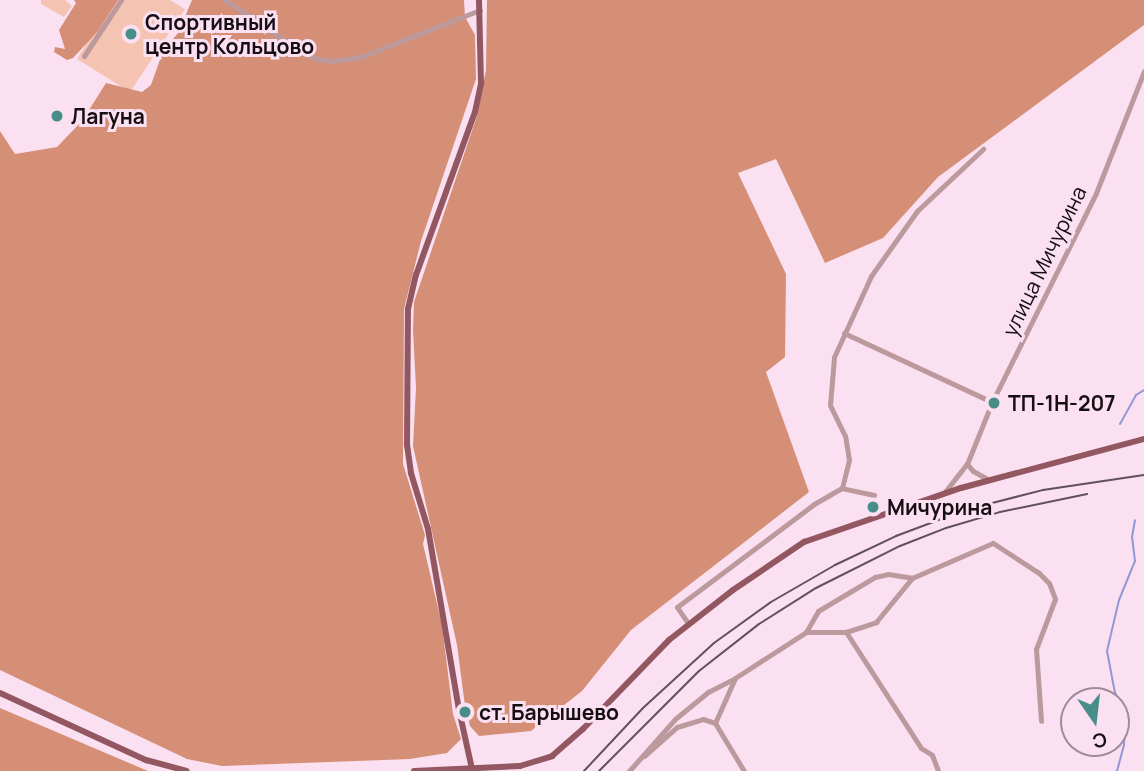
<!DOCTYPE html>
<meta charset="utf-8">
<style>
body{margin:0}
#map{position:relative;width:1144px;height:771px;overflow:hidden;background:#fae0f0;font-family:Manrope,sans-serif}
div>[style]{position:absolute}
.green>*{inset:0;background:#f5c3b1}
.forest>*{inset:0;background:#d58f76}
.stream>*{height:2px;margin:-1px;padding:0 1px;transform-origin:1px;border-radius:1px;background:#9197d6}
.minor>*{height:5px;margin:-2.5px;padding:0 2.5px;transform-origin:2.5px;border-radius:2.5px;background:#bc999d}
.major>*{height:6px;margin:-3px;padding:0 3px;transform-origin:3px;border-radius:3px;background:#925760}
.rail>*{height:2px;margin:-1px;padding:0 1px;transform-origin:1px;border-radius:1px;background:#60515b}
.dots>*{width:19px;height:19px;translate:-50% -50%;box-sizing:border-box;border:4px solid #fae0f0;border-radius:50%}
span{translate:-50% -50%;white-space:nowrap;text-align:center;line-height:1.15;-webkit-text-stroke:6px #fae0f0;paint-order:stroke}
.poi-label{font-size:21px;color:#170e14;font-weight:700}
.left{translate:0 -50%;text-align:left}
.street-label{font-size:21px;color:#170e14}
.north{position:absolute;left:1060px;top:687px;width:70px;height:70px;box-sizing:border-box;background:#fae0f0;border:2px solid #9f8c98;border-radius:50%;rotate:166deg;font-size:19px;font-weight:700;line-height:28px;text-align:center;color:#170e14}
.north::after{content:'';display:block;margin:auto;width:24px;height:32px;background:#478e88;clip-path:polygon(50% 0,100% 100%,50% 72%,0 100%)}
</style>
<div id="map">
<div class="green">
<i style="clip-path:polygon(41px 0,65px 0,72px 6px,64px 17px,41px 4px)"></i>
<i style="clip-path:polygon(114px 0,170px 0,185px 9px,130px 92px,77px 59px)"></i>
</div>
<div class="forest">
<i style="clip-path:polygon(74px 0,118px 0,98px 31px,73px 58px,67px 60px,54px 52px,55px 47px,65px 49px,59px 30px,76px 3px)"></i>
<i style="clip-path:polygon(192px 0,464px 0,465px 17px,475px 35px,476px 79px,421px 241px,404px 309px,403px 464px,425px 535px,423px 544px,442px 625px,453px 714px,461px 739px,447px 753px,410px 759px,222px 766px,187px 759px,0 670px,0 131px,15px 154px,57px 147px,82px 121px,106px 83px,142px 92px,151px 85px,163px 51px,178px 33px)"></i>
<i style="clip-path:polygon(487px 0,1144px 0,1144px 25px,938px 177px,883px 238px,825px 263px,776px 159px,738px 173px,786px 274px,785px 357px,766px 372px,809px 492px,631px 630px,582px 691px,531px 731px,479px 736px,470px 726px,465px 706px,457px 645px,413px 446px,416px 388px,413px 330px,414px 302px,477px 116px,486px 70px)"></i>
<i style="clip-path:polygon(0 708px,115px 757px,148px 771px,0 771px)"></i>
</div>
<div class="stream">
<i style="left:1120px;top:424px;width:33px;rotate:-61deg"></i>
<i style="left:1136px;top:395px;width:9px;rotate:-32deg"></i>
<i style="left:1117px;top:771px;width:27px;rotate:-75deg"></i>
<i style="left:1124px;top:745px;width:31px;rotate:-88deg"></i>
<i style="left:1125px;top:714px;width:23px;rotate:-115deg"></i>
<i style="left:1115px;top:693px;width:43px;rotate:-100.8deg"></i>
<i style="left:1107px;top:651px;width:52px;rotate:-76.8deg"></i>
<i style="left:1119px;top:600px;width:42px;rotate:-67.7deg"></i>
<i style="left:1135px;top:561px;width:24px;rotate:-97deg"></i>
<i style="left:1132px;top:537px;width:17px;rotate:-80deg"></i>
</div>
<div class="minor">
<i style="left:225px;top:0;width:92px;rotate:33.9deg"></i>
<i style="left:301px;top:51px;width:18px;rotate:27deg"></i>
<i style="left:317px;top:59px;width:15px;rotate:8deg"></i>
<i style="left:332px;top:61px;width:26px;rotate:-7deg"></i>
<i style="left:358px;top:58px;width:131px;rotate:-21.5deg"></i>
<i style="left:84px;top:56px;width:67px;rotate:-56.5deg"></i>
<i style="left:844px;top:333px;width:163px;rotate:25deg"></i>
<i style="left:967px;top:464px;width:9px;rotate:49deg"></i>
<i style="left:973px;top:471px;width:18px;rotate:29deg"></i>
<i style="left:944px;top:493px;width:37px;rotate:-52deg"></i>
<i style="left:967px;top:464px;width:67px;rotate:-68deg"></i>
<i style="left:992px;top:402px;width:233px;rotate:-63.5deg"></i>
<i style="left:1096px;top:193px;width:131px;rotate:-68.5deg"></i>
<i style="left:874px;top:495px;width:33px;rotate:-168deg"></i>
<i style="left:842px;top:488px;width:29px;rotate:-76deg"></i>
<i style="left:849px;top:460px;width:24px;rotate:-99deg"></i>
<i style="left:845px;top:436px;width:34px;rotate:-116deg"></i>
<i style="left:830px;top:405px;width:48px;rotate:-85.2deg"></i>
<i style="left:834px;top:357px;width:89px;rotate:-65.4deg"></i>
<i style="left:871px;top:276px;width:80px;rotate:-54.7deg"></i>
<i style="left:917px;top:211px;width:91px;rotate:-43.2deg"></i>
<i style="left:688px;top:623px;width:19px;rotate:-125deg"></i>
<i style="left:677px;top:607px;width:171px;rotate:-36.9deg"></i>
<i style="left:814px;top:504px;width:32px;rotate:-30deg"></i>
<i style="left:806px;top:632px;width:24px;rotate:-60deg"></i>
<i style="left:818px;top:611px;width:66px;rotate:-30.8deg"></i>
<i style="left:875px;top:577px;width:13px;rotate:-13deg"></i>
<i style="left:888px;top:574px;width:24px;rotate:9deg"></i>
<i style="left:846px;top:632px;width:138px;rotate:57.1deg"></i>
<i style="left:921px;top:748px;width:13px;rotate:32deg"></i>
<i style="left:932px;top:755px;width:17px;rotate:69deg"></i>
<i style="left:715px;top:723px;width:56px;rotate:58.9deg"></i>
<i style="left:715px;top:723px;width:49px;rotate:-66deg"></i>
<i style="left:644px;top:756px;width:44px;rotate:-41.3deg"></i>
<i style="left:677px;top:727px;width:27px;rotate:-17deg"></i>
<i style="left:703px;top:719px;width:13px;rotate:18deg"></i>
<i style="left:629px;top:771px;width:69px;rotate:-48.5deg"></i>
<i style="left:675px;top:719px;width:43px;rotate:-39.3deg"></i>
<i style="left:708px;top:692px;width:30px;rotate:-27deg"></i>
<i style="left:735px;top:678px;width:85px;rotate:-32.9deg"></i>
<i style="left:806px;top:632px;width:40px"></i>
<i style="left:846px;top:632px;width:32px;rotate:-18deg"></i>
<i style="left:876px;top:622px;width:57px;rotate:-50.7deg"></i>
<i style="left:912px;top:578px;width:88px;rotate:-23.4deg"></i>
<i style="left:993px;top:543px;width:55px;rotate:33.1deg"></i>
<i style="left:1039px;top:573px;width:14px;rotate:45deg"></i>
<i style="left:1049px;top:583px;width:17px;rotate:69deg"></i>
<i style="left:1055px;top:599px;width:53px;rotate:110.8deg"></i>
<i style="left:1036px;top:649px;width:72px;rotate:86deg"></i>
</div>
<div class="major">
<i style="left:0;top:693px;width:161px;rotate:24.7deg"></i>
<i style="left:146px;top:760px;width:42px;rotate:15deg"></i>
<i style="left:472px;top:769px;width:60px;rotate:-102.4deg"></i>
<i style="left:459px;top:710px;width:184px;rotate:-99.7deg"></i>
<i style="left:428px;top:529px;width:59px;rotate:-106.9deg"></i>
<i style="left:411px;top:473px;width:28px;rotate:-98deg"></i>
<i style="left:407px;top:445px;width:136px;rotate:-89.6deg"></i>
<i style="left:408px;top:309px;width:35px;rotate:-77deg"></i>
<i style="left:416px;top:275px;width:173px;rotate:-70.1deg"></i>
<i style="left:475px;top:112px;width:30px;rotate:-78deg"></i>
<i style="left:481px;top:83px;width:83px;rotate:-91.4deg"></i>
<i style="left:414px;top:771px;width:106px;rotate:-2.7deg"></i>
<i style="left:520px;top:766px;width:34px;rotate:-17deg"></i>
<i style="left:552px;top:756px;width:41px;rotate:-41.1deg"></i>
<i style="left:583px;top:729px;width:124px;rotate:-46deg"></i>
<i style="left:669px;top:640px;width:81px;rotate:-38deg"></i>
<i style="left:733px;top:590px;width:86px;rotate:-34.1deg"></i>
<i style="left:804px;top:542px;width:166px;rotate:-19deg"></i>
<i style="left:961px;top:488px;width:189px;rotate:-15deg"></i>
</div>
<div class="rail">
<i style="left:584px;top:771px;width:86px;rotate:-46.9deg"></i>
<i style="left:643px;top:708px;width:96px;rotate:-42.5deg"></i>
<i style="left:714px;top:643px;width:70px;rotate:-35.7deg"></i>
<i style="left:771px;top:602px;width:74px;rotate:-30deg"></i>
<i style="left:835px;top:565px;width:68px;rotate:-25.4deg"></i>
<i style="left:896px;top:536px;width:74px;rotate:-20.6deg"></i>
<i style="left:965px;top:510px;width:81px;rotate:-14.4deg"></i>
<i style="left:1043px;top:490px;width:102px;rotate:-8.4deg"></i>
<i style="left:599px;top:771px;width:141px;rotate:-45deg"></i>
<i style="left:699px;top:671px;width:76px;rotate:-38.1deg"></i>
<i style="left:759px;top:624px;width:67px;rotate:-32.3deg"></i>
<i style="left:816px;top:588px;width:94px;rotate:-26.6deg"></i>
<i style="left:900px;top:546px;width:49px;rotate:-21.4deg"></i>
<i style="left:946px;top:528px;width:56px;rotate:-16.5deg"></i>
<i style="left:1000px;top:512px;width:89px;rotate:-11.7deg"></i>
</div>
<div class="dots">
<i style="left:131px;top:34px;background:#478e88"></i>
<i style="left:57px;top:116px;background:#478e88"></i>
<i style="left:994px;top:403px;background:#478e88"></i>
<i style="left:873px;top:507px;background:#478e88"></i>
<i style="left:465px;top:712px;background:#478e88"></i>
</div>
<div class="poi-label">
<span class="left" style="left:145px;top:34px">Спортивный<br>центр Кольцово</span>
<span class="left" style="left:71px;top:116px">Лагуна</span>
<span class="left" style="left:1008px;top:403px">ТП-1Н-207</span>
<span class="left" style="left:887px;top:507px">Мичурина</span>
<span class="left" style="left:479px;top:712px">ст. Барышево</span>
</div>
<div class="street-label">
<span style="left:1044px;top:261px;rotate:-64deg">улица Мичурина</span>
</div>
<div class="north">С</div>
</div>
